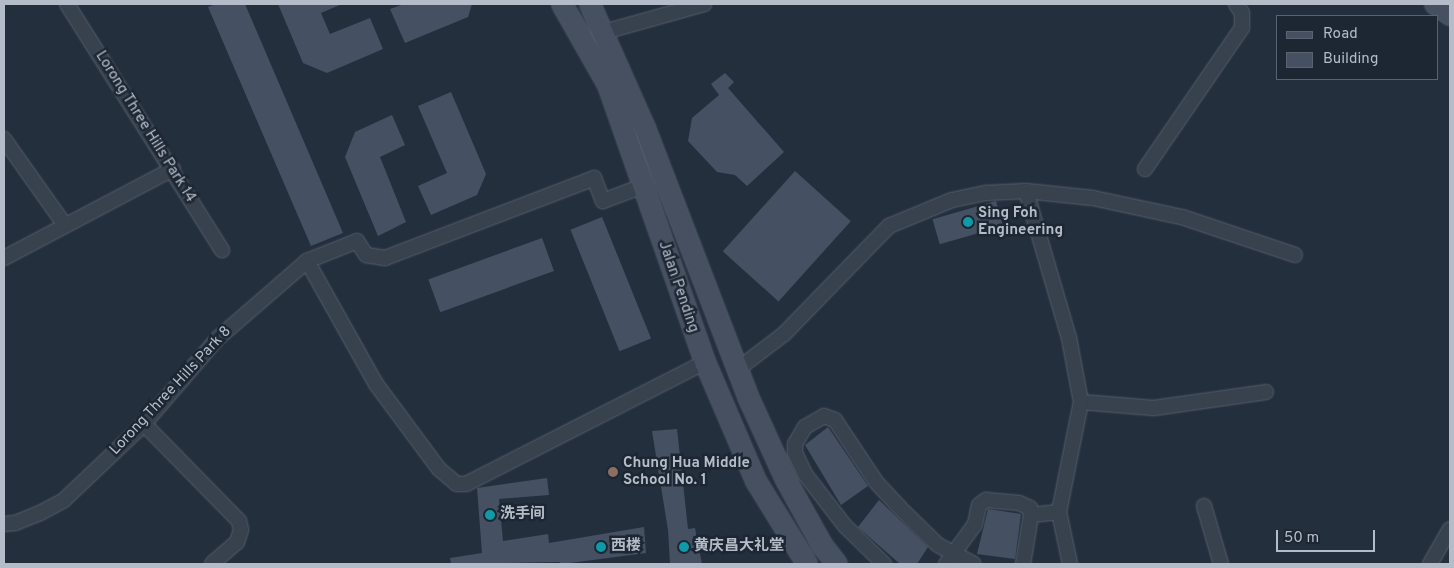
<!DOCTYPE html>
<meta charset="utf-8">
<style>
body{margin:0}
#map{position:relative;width:1454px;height:568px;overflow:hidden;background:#242f3e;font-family:Overpass,"Noto Sans SC",sans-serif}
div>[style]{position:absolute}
.building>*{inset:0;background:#455162;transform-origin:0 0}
.roads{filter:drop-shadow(0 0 1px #565f6c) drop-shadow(0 0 1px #565f6c)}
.street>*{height:14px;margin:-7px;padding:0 7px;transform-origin:7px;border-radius:7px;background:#38414e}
.secondary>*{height:20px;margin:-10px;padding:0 10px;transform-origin:10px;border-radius:10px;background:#465061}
.dots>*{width:14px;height:14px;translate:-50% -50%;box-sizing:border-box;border:2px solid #1d2633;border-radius:50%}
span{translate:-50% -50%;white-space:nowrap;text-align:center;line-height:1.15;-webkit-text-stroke:5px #1d2633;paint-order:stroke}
.street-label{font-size:15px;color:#b4bcc9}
.poi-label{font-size:15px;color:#b4bcc9;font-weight:700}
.left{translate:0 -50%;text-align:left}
.frame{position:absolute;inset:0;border:5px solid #b4bcc9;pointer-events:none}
.legend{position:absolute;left:1276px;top:15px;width:162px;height:65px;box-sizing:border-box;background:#1d2633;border:1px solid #59626f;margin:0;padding:6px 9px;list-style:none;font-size:15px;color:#b4bcc9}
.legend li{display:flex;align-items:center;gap:10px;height:25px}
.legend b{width:25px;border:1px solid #59626f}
.scale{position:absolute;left:1276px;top:530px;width:99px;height:22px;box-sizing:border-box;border:2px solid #b4bcc9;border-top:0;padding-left:6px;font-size:15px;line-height:18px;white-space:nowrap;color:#b4bcc9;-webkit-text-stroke:4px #1d2633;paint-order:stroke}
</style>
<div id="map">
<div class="building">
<i style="clip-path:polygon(216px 4px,245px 4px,343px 233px,311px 246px,208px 7px)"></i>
<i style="clip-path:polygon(278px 4px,342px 4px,321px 13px,330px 34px,370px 18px,383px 49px,327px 73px,303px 63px)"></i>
<i style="clip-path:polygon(404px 4px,472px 4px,468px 17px,405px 43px,390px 9px)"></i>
<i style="clip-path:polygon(725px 73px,734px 82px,728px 88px,784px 152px,747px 186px,735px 175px,717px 172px,688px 141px,692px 118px,719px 95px,711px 84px)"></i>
<i style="clip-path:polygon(451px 92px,486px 174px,477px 195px,431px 215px,418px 186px,447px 173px,418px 106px)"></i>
<i style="clip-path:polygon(392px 115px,405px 145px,380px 157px,406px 222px,378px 236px,345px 157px,355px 132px)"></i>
<i style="left:795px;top:171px;width:75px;height:108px;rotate:42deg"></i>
<i style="left:996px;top:201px;width:26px;height:66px;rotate:74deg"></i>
<i style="left:602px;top:217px;width:131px;height:34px;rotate:68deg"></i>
<i style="left:542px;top:238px;width:35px;height:121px;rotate:70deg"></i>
<i style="clip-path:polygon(828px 427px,868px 486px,841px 505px,805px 445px)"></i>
<i style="clip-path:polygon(677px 429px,688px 529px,695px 528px,702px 564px,670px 564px,668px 530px,652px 431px)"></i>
<i style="clip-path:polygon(547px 478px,549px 495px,499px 499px,503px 541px,548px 534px,549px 543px,644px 527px,646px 553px,562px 564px,559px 562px,451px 564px,450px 558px,482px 553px,477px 488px)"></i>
<i style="clip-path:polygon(879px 500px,928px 547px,917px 564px,900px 564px,858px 527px)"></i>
<i style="clip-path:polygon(988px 509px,1021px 514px,1015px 559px,977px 554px)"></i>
</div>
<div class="roads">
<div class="street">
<i style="left:67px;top:4px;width:291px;rotate:57.8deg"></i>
<i style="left:604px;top:32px;width:104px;rotate:-15.6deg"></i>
<i style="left:4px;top:139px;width:105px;rotate:54.7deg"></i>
<i style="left:1145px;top:169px;width:171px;rotate:-55.5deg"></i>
<i style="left:1242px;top:28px;width:15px;rotate:-90deg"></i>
<i style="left:1242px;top:13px;width:11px;rotate:-124deg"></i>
<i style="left:4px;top:258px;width:191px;rotate:-27.8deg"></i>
<i style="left:307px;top:261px;width:141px;rotate:60.7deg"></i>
<i style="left:376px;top:384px;width:106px;rotate:53.5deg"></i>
<i style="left:439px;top:469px;width:23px;rotate:40deg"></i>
<i style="left:457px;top:484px;width:9px"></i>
<i style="left:466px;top:484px;width:268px;rotate:-27deg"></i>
<i style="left:738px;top:369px;width:58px;rotate:-37.3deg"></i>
<i style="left:784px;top:334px;width:151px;rotate:-45.8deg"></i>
<i style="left:889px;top:226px;width:68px;rotate:-22.4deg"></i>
<i style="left:952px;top:200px;width:35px;rotate:-12deg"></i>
<i style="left:986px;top:193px;width:40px;rotate:-2.9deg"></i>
<i style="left:1081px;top:402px;width:73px;rotate:4.7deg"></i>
<i style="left:1154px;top:408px;width:113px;rotate:-8.1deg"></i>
<i style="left:144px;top:424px;width:136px;rotate:45.6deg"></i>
<i style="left:239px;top:521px;width:9px;rotate:77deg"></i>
<i style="left:241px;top:530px;width:13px;rotate:108deg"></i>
<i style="left:237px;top:542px;width:33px;rotate:139deg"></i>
<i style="left:1204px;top:506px;width:60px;rotate:73.7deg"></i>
<i style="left:4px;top:524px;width:11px;rotate:-5deg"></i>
<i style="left:15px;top:523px;width:27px;rotate:-22deg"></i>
<i style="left:40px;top:513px;width:27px;rotate:-28deg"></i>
<i style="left:64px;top:500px;width:110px;rotate:-43.5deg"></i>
<i style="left:144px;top:424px;width:112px;rotate:-49.3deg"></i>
<i style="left:217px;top:339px;width:119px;rotate:-40.9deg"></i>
<i style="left:307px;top:261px;width:54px;rotate:-21.8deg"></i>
<i style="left:357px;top:241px;width:17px;rotate:57deg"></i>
<i style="left:366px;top:255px;width:19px;rotate:9deg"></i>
<i style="left:385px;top:258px;width:224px;rotate:-20.9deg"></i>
<i style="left:594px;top:178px;width:25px;rotate:69deg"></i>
<i style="left:603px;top:201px;width:43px;rotate:-20.6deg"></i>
<i style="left:884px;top:564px;width:54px;rotate:-135.7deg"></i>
<i style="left:845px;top:526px;width:66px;rotate:-127.6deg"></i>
<i style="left:805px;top:474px;width:23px;rotate:-115deg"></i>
<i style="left:795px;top:453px;width:9px;rotate:-90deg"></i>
<i style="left:795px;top:444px;width:20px;rotate:-60deg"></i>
<i style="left:805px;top:427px;width:22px;rotate:-30deg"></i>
<i style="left:824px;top:416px;width:12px;rotate:20deg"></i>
<i style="left:835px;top:420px;width:74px;rotate:56.5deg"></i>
<i style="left:876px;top:482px;width:34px;rotate:47deg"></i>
<i style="left:899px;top:507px;width:54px;rotate:44.3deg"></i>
<i style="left:938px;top:545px;width:40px;rotate:28deg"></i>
<i style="left:946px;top:564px;width:49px;rotate:-54.1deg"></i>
<i style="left:975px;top:524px;width:19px;rotate:-78deg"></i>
<i style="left:979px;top:505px;width:9px;rotate:-36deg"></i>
<i style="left:986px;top:500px;width:33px;rotate:5deg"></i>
<i style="left:1019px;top:503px;width:12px;rotate:24deg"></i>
<i style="left:1030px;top:508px;width:7px;rotate:82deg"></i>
<i style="left:1023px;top:564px;width:50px;rotate:-80.7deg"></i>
<i style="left:1031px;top:515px;width:28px;rotate:-6deg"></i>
<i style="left:1070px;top:564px;width:53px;rotate:-101.9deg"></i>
<i style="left:1059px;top:512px;width:112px;rotate:-78.7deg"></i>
<i style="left:1081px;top:402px;width:65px;rotate:-100.6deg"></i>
<i style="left:1069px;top:338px;width:153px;rotate:-106.3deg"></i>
<i style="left:1026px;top:191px;width:67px;rotate:6deg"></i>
<i style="left:1093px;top:198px;width:91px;rotate:12.1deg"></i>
<i style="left:1182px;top:217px;width:119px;rotate:18.6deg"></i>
<i style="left:1430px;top:564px;width:40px;rotate:-60.3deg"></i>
</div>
<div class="secondary">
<i style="left:562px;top:4px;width:93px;rotate:60.4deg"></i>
<i style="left:608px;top:85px;width:293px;rotate:70.7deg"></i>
<i style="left:705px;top:362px;width:129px;rotate:66.8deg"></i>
<i style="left:756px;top:481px;width:97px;rotate:58.4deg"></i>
<i style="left:590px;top:4px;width:136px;rotate:66.1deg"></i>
<i style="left:645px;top:128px;width:292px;rotate:69deg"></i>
<i style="left:750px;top:401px;width:87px;rotate:65.5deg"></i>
<i style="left:786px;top:480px;width:74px;rotate:61deg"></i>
<i style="left:822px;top:545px;width:24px;rotate:52deg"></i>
<i style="left:1435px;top:4px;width:19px;rotate:36deg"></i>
</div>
</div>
<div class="dots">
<i style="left:968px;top:222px;background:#0f9aa8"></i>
<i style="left:613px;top:472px;background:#8d6e63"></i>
<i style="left:490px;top:515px;background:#0f9aa8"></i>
<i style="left:601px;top:547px;background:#0f9aa8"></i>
<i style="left:684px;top:547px;background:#0f9aa8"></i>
</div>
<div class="street-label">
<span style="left:145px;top:127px;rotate:58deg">Lorong Three Hills Park 14</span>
<span style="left:678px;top:287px;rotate:71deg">Jalan Pending</span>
<span style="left:171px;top:391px;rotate:-47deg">Lorong Three Hills Park 8</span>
</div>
<div class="poi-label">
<span class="left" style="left:978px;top:222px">Sing Foh<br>Engineering</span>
<span class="left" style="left:623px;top:472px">Chung Hua Middle<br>School No. 1</span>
<span class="left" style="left:500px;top:515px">洗手间</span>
<span class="left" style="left:611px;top:547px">西楼</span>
<span class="left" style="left:694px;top:547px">黄庆昌大礼堂</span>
</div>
<div class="frame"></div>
<ul class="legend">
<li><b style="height:6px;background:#465061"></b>Road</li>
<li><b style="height:14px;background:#455162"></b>Building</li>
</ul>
<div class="scale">50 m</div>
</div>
